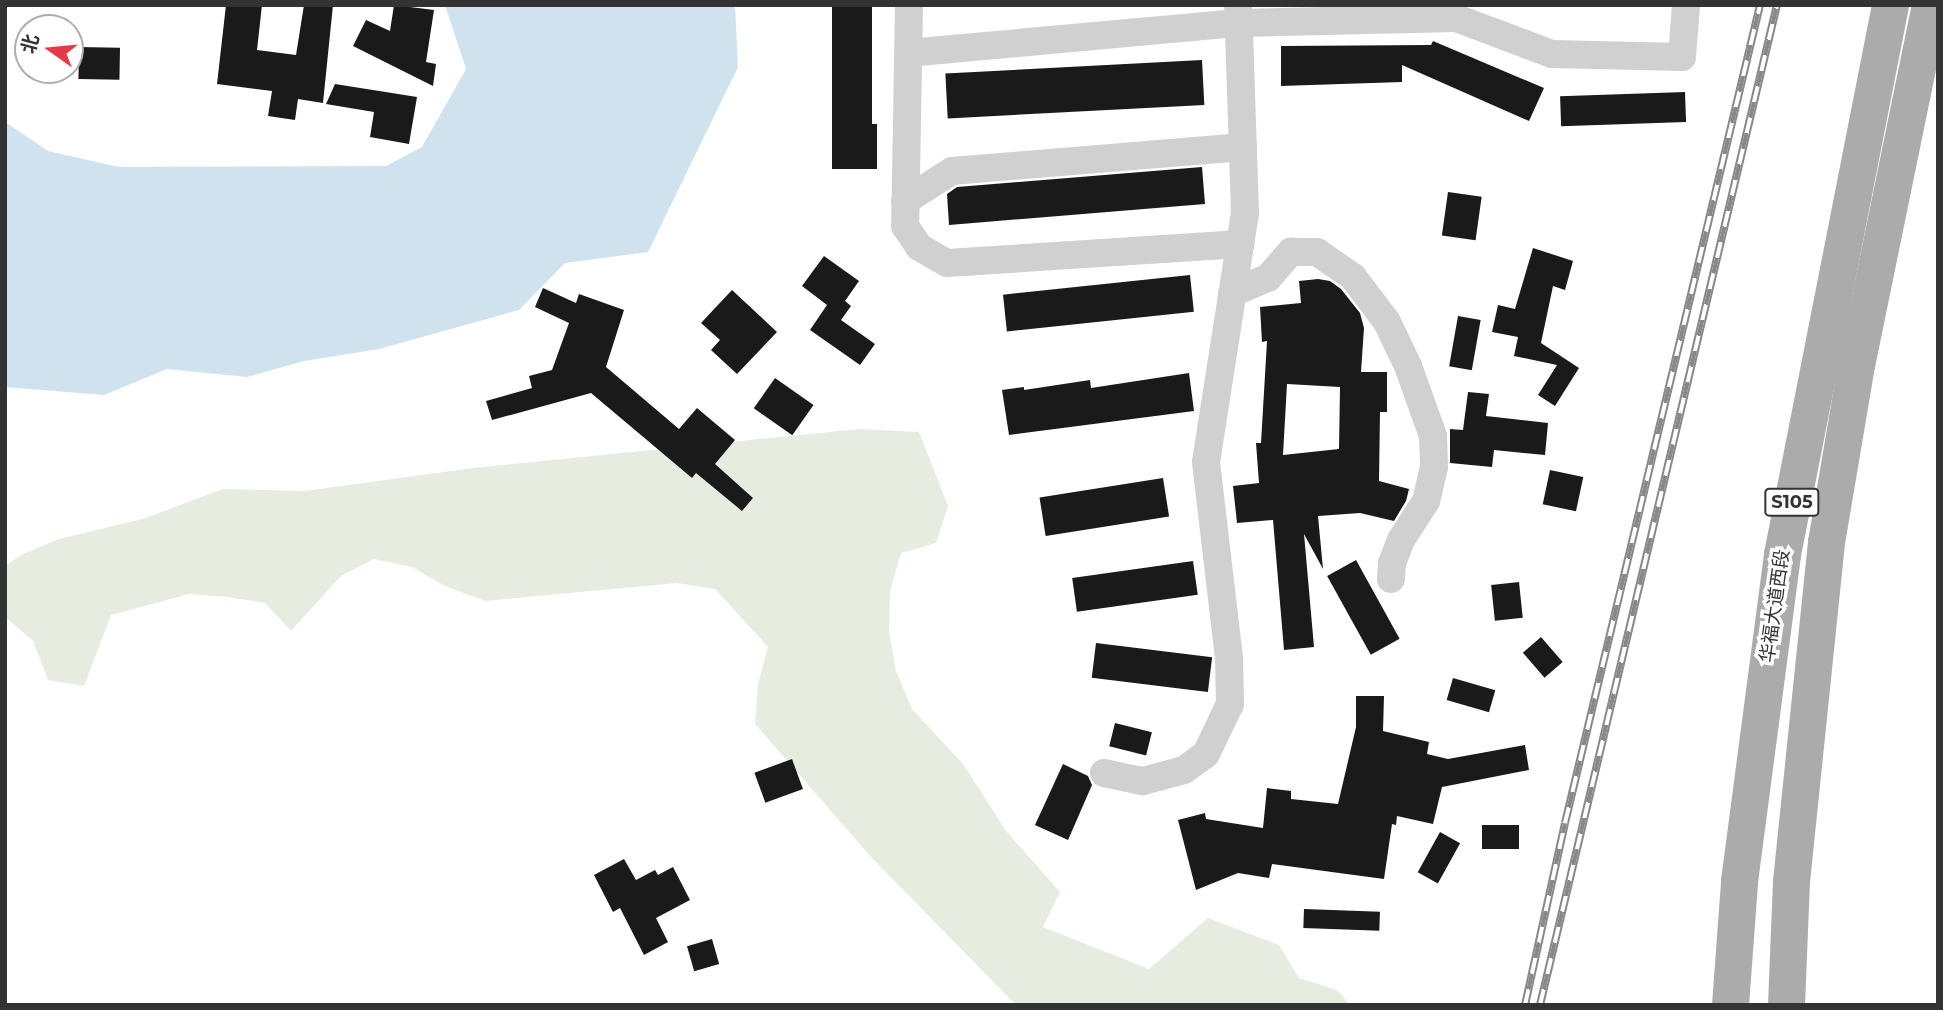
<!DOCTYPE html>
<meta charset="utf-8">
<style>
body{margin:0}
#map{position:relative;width:1943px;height:1010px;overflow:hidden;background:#fff;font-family:Montserrat,"Noto Sans SC",sans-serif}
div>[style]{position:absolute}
.green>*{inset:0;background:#e6ecdf}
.water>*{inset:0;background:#cfe2ee}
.building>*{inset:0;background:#1a1a1a;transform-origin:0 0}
.minor>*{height:28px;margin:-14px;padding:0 14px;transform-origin:14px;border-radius:14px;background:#d0d0d0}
.major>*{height:37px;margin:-18.5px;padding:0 18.5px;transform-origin:18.5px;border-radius:18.5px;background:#ababab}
.rail>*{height:8px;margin-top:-4px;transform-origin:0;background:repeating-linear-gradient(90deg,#fff 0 16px,#888 0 32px);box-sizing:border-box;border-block:2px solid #888}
span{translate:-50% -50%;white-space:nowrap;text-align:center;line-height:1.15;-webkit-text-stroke:7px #fff;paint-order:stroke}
.shield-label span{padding:2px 5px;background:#fff;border:2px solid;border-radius:5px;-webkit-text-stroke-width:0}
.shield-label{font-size:18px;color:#333;font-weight:700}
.street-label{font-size:19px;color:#333}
.frame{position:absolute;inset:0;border:7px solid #333;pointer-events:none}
.north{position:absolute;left:14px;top:14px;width:70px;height:70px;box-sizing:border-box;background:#fff;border:2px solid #adadad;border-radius:50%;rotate:285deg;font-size:19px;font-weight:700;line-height:28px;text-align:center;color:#333}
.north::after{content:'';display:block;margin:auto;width:24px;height:32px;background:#e63946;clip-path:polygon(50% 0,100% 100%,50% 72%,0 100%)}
</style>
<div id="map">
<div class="green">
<i style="clip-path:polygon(859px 429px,919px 432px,948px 506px,936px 543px,901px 553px,890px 591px,889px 632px,896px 671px,912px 709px,963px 764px,1006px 831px,1060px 892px,1043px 927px,1149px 969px,1208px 918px,1279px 945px,1299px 978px,1337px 990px,1350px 1005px,1016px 1005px,872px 858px,755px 724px,758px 684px,768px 647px,715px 589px,677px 583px,485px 601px,445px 586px,412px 567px,374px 559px,341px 576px,291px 631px,265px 603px,227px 597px,189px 594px,111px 615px,84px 686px,48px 680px,33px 641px,5px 617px,5px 566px,21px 555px,59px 539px,143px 519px,223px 489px,305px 491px,473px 468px)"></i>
</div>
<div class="water">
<i style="clip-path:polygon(445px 5px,735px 5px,738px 67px,648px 252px,565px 263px,519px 310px,379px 349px,304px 361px,247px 377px,167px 369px,104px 395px,5px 387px,5px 122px,48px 151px,119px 167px,386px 166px,422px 147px,466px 69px)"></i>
</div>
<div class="building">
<i style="clip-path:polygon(226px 5px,262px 5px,257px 50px,296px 55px,304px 5px,333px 5px,323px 103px,298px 99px,295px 120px,268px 116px,272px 91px,217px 84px)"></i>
<i style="clip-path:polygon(394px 5px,434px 10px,426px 62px,436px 64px,433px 86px,353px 46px,366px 20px,390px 31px)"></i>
<i style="clip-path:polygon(832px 5px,872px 5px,872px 124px,877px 124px,877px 169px,832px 169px)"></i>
<i style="clip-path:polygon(1433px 41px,1544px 88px,1529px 121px,1402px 65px,1402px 82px,1281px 86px,1281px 46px,1431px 45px)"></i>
<i style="left:79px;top:47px;width:41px;height:32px;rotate:1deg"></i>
<i style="left:1202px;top:60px;width:45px;height:257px;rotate:87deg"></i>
<i style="clip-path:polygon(335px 84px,417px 97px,409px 144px,370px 137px,374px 112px,326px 104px)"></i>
<i style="left:1685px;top:92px;width:30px;height:125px;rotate:88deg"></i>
<i style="clip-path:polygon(1202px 167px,1205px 204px,949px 225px,947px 194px,957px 187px)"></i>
<i style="left:1448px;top:192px;width:34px;height:44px;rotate:8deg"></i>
<i style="clip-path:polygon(1533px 248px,1573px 261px,1565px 290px,1553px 286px,1541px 343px,1579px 368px,1555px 406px,1538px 395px,1557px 365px,1514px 356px,1518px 337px,1492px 332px,1498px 305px,1515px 309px)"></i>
<i style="clip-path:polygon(824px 256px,859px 281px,845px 301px,851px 306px,841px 320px,875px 344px,860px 365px,810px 330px,827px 305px,802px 286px)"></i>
<i style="left:1190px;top:275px;width:37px;height:188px;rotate:84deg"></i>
<i style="clip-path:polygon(evenodd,1318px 279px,1330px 281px,1341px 289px,1360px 313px,1364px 328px,1361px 372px,1387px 372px,1387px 412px,1380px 412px,1379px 481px,1409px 489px,1406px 501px,1394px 521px,1360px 513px,1318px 516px,1323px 569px,1304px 534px,1314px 647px,1284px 650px,1273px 520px,1237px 523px,1233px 486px,1259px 483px,1256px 443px,1261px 443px,1267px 341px,1262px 342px,1260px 307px,1301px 303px,1299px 281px,1318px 279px,1287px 384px,1340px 387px,1339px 449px,1283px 455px,1287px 384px)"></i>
<i style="clip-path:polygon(543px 288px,576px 303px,579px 294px,624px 310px,606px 367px,679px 429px,697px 408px,735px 440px,715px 464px,753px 498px,742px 511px,696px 473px,692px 478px,591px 393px,492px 420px,486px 401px,532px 388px,529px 376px,552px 370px,569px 323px,535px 307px)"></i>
<i style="clip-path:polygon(732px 290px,777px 332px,737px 374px,711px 350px,720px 340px,701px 323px)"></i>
<i style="left:1458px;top:316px;width:23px;height:51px;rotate:10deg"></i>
<i style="clip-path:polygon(1189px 373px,1194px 411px,1009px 435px,1002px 390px,1024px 387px,1024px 390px,1090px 380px,1091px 388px)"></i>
<i style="left:775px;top:378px;width:47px;height:37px;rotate:35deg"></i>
<i style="clip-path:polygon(1468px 392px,1489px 394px,1486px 416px,1548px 423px,1545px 455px,1494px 450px,1492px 467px,1450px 463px,1450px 429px,1463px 430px)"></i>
<i style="left:1550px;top:470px;width:34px;height:35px;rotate:12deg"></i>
<i style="left:1163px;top:478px;width:39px;height:125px;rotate:81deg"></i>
<i style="left:1356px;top:560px;width:90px;height:33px;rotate:61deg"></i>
<i style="left:1193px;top:561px;width:34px;height:122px;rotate:82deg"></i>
<i style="left:1519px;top:582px;width:36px;height:28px;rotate:84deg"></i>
<i style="left:1541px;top:637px;width:33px;height:24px;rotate:49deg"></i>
<i style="left:1096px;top:643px;width:117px;height:35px;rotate:7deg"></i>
<i style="left:1453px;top:678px;width:44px;height:23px;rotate:16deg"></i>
<i style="clip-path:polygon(1356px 696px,1384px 696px,1383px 731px,1429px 742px,1427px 754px,1448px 759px,1525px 745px,1529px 770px,1442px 787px,1433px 824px,1397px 816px,1396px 825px,1392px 824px,1384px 879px,1272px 864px,1269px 878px,1238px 873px,1196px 890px,1178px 820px,1205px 813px,1206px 819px,1263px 828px,1267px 788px,1291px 791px,1291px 799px,1338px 804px,1356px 727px)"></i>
<i style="left:1115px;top:723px;width:38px;height:24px;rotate:14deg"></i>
<i style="left:792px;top:759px;width:32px;height:40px;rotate:70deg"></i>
<i style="clip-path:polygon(1063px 764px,1088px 776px,1092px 785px,1068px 840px,1035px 825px)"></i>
<i style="left:1482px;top:825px;width:37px;height:24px"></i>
<i style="left:1440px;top:832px;width:23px;height:46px;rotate:29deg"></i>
<i style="clip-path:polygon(624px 859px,636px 880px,655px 870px,658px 875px,673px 867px,690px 900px,656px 918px,668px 942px,644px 955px,620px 908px,613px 912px,594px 875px)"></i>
<i style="left:1304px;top:909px;width:76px;height:19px;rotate:2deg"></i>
<i style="left:712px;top:939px;width:26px;height:26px;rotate:74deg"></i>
</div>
<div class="minor">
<i style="left:909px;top:5px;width:221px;rotate:91deg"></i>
<i style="left:905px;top:226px;width:25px;rotate:56deg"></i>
<i style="left:919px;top:247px;width:32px;rotate:30deg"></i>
<i style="left:947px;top:263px;width:294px;rotate:-3.7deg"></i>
<i style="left:908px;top:53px;width:332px;rotate:-5.2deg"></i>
<i style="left:1239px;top:23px;width:217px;rotate:-1.3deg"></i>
<i style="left:1456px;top:18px;width:103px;rotate:20.6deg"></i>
<i style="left:1552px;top:54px;width:130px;rotate:1.3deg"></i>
<i style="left:1682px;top:57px;width:52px;rotate:-85.6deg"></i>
<i style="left:905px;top:201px;width:56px;rotate:-32.6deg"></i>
<i style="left:952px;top:171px;width:292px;rotate:-4.7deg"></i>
<i style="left:1232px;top:293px;width:39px;rotate:-23deg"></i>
<i style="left:1268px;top:278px;width:35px;rotate:-49deg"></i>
<i style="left:1291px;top:252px;width:26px"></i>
<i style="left:1317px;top:252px;width:44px;rotate:34.8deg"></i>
<i style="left:1353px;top:277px;width:56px;rotate:52.9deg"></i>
<i style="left:1387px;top:322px;width:49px;rotate:64.5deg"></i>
<i style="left:1408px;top:366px;width:74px;rotate:70.3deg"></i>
<i style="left:1433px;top:436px;width:31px;rotate:88deg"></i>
<i style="left:1434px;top:467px;width:35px;rotate:103deg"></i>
<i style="left:1426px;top:501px;width:46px;rotate:122.7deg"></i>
<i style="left:1401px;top:540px;width:25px;rotate:111deg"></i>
<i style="left:1392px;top:563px;width:16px;rotate:94deg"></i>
<i style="left:1104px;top:773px;width:40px;rotate:12deg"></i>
<i style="left:1143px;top:781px;width:42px;rotate:-15deg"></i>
<i style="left:1184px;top:770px;width:27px;rotate:-36deg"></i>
<i style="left:1206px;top:754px;width:55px;rotate:-64.4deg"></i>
<i style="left:1230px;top:704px;width:46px;rotate:-91.2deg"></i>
<i style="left:1229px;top:658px;width:197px;rotate:-96.7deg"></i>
<i style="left:1206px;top:462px;width:252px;rotate:-81.1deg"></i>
<i style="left:1245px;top:213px;width:208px;rotate:-91.9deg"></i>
</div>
<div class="major">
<i style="left:1730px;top:1005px;width:124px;rotate:-85.8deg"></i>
<i style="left:1739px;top:881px;width:330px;rotate:-82.5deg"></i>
<i style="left:1782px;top:554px;width:560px;rotate:-78.87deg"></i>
<i style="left:1786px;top:1005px;width:124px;rotate:-87.7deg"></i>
<i style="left:1791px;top:881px;width:341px;rotate:-84.1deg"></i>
<i style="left:1826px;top:542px;width:180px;rotate:-80.4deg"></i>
<i style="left:1856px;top:365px;width:368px;rotate:-78.4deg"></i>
</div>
<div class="rail">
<i style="left:1525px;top:1005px;width:186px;rotate:-77.6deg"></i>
<i style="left:1565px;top:823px;width:841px;rotate:-76.59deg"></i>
<i style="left:1540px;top:1005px;width:1028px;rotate:-76.67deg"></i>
</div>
<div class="shield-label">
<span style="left:1792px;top:502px">S105</span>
</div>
<div class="street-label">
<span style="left:1775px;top:606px;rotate:-82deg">华福大道西段</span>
</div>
<div class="frame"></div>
<div class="north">北</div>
</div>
